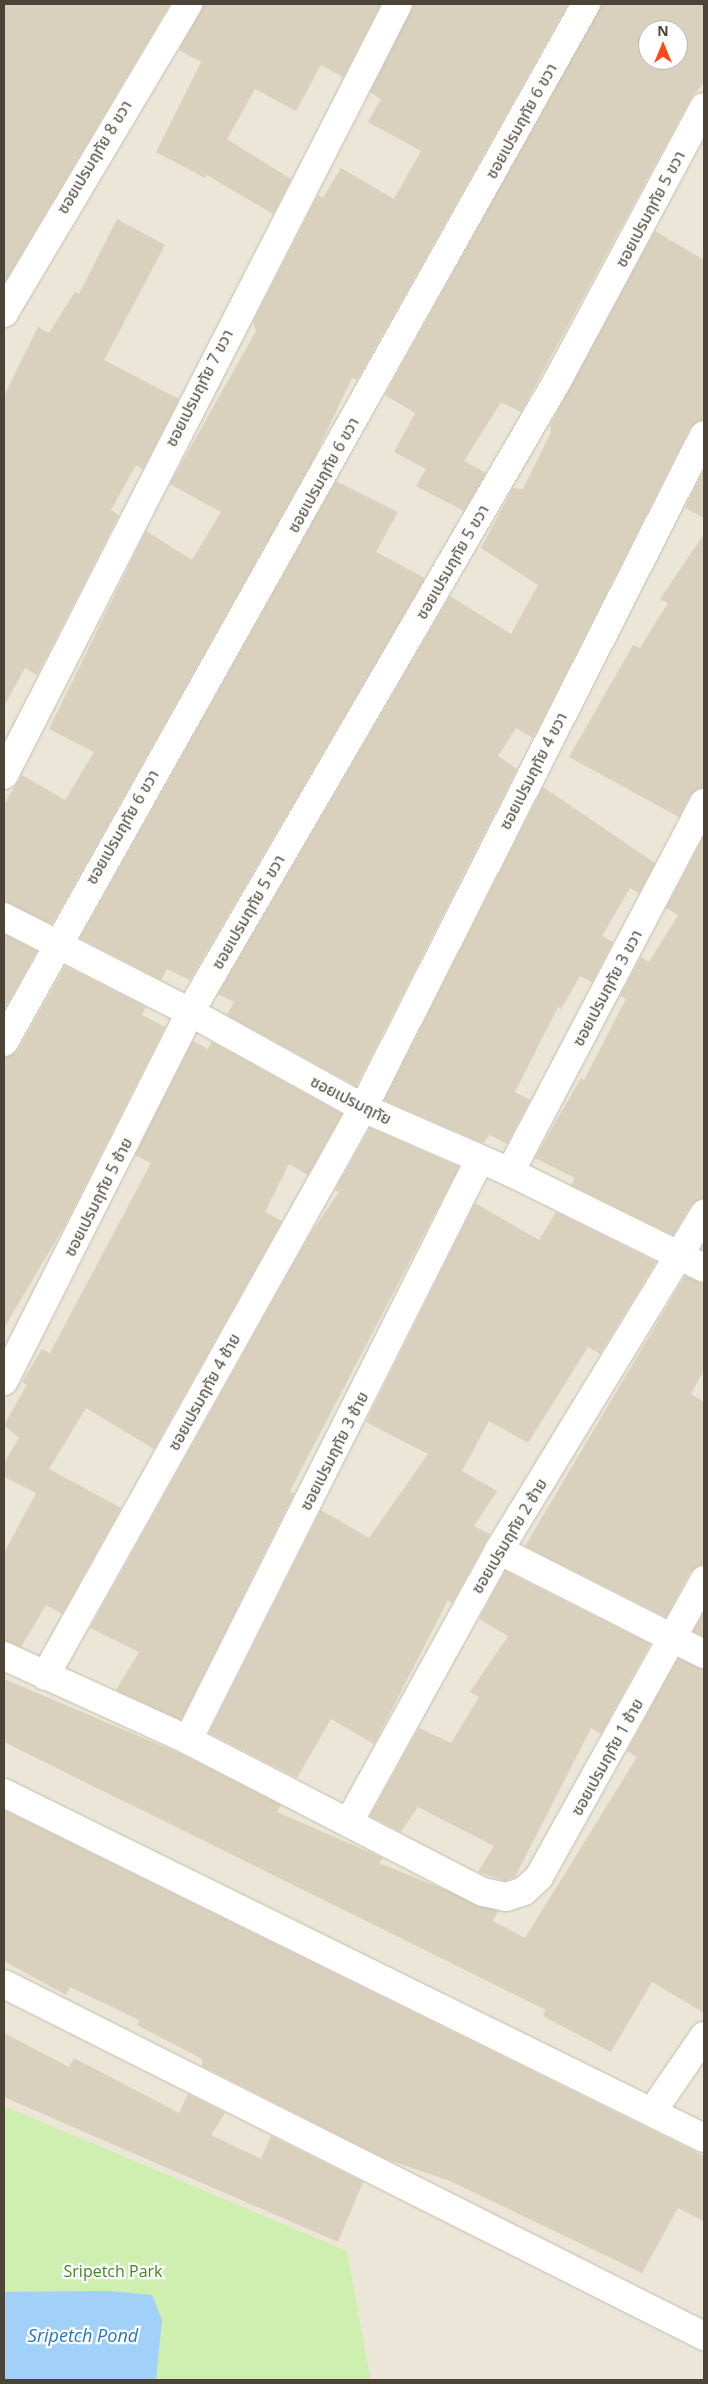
<!DOCTYPE html>
<meta charset="utf-8">
<style>
body{margin:0}
#map{position:relative;width:708px;height:2384px;overflow:hidden;background:#f6f3ea;font-family:"Open Sans","Noto Sans Thai",sans-serif}
div>[style]{position:absolute}
.residential>*{inset:0;background:#ebe6d7}
.green>*{inset:0;background:#ceefaf}
.water>*{inset:0;background:#a1d0f9}
.building>*{inset:0;background:#dad0be}
.roads{filter:drop-shadow(0 0 1px #c3bcab) drop-shadow(0 0 1px #c3bcab)}
.minor>*{height:28px;margin:-14px;padding:0 14px;transform-origin:14px;border-radius:14px;background:#fff}
span{translate:-50% -50%;white-space:nowrap;text-align:center;line-height:1.15;-webkit-text-stroke:4.5px #fff;paint-order:stroke}
.street-label{font-size:16px;color:#4c4537}
.park-label{font-size:16px;color:#428622}
.water-label{font-size:18px;color:#2277c5;font-style:italic}
.frame{position:absolute;inset:0;border:5px solid #4c4537;pointer-events:none}
.north{position:absolute;left:638px;top:20px;width:50px;height:50px;box-sizing:border-box;background:#fff;border:1px solid #b7b5af;border-radius:50%;rotate:0deg;font-size:14px;font-weight:700;line-height:20px;text-align:center;color:#4c4537}
.north::after{content:'';display:block;margin:auto;width:18px;height:22px;background:#ff4818;clip-path:polygon(50% 0,100% 100%,50% 72%,0 100%)}
</style>
<div id="map">
<div class="residential">
<i style="clip-path:polygon(evenodd,4px 4px,704px 4px,704px 2380px,371px 2380px,347px 2251px,4px 2109px,4px 4px,648px 30px,678px 30px,678px 60px,648px 60px,648px 30px)"></i>
</div>
<div class="green">
<i style="clip-path:polygon(4px 2106px,347px 2251px,371px 2380px,4px 2380px)"></i>
</div>
<div class="water">
<i style="clip-path:polygon(109px 2291px,152px 2295px,162px 2320px,156px 2380px,4px 2380px,4px 2292px)"></i>
</div>
<div class="building">
<i style="clip-path:polygon(4px 4px,170px 4px,4px 283px)"></i>
<i style="clip-path:polygon(204px 4px,381px 4px,343px 77px,321px 65px,296px 111px,255px 89px,227px 139px,291px 179px,273px 214px,207px 175px,205px 178px,156px 152px,201px 62px,179px 50px)"></i>
<i style="clip-path:polygon(414px 4px,568px 4px,357px 380px,352px 378px,315px 456px,52px 924px,4px 901px,4px 804px,22px 775px,65px 800px,94px 752px,49px 729px,146px 531px,192px 560px,221px 512px,170px 484px,256px 331px,253px 322px,318px 195px,323px 198px,341px 168px,394px 199px,421px 151px,368px 122px,381px 99px,370px 92px)"></i>
<i style="clip-path:polygon(evenodd,602px 4px,704px 4px,704px 82px,690px 100px,521px 412px,501px 402px,464px 461px,486px 473px,464px 511px,416px 486px,426px 469px,394px 452px,415px 413px,385px 395px,602px 4px,648px 30px,678px 30px,678px 60px,648px 60px,648px 30px)"></i>
<i style="clip-path:polygon(117px 219px,165px 245px,104px 360px,179px 399px,143px 469px,136px 465px,111px 510px,119px 515px,37px 675px,25px 668px,4px 706px,4px 396px,38px 327px,49px 333px,75px 292px,79px 294px)"></i>
<i style="clip-path:polygon(655px 231px,704px 260px,704px 420px,690px 428px,533px 738px,516px 728px,498px 756px,517px 769px,356px 1086px,227px 1015px,234px 1002px,218px 994px,450px 596px,511px 634px,538px 585px,481px 548px,513px 488px,523px 489px,551px 432px,550px 425px)"></i>
<i style="clip-path:polygon(704px 469px,704px 518px,685px 508px)"></i>
<i style="clip-path:polygon(336px 481px,398px 512px,376px 552px,425px 578px,190px 980px,167px 969px,161px 980px,80px 938px)"></i>
<i style="clip-path:polygon(704px 534px,704px 788px,690px 795px,679px 817px,569px 757px,633px 645px,640px 648px,668px 603px,660px 599px)"></i>
<i style="clip-path:polygon(543px 787px,655px 863px,639px 893px,630px 888px,602px 936px,613px 942px,592px 982px,580px 976px,561px 1009px,558px 1007px,515px 1092px,530px 1100px,507px 1144px,490px 1135px,483px 1143px,384px 1100px)"></i>
<i style="clip-path:polygon(704px 836px,704px 1198px,691px 1205px,673px 1235px,571px 1185px,575px 1178px,535px 1158px,581px 1078px,584px 1080px,626px 999px,620px 996px,641px 957px,649px 962px,678px 915px,666px 908px)"></i>
<i style="clip-path:polygon(4px 934px,37px 951px,4px 1010px)"></i>
<i style="clip-path:polygon(65px 966px,146px 1007px,142px 1015px,165px 1027px,65px 1225px,4px 1328px,4px 1058px,18px 1050px)"></i>
<i style="clip-path:polygon(193px 1041px,208px 1049px,212px 1042px,342px 1114px,308px 1175px,289px 1164px,265px 1212px,282px 1221px,154px 1449px,86px 1408px,49px 1469px,121px 1508px,62px 1614px,46px 1605px,21px 1647px,4px 1641px,4px 1553px,36px 1493px,4px 1477px,4px 1463px,19px 1438px,4px 1425px,27px 1385px,22px 1382px,42px 1349px,50px 1353px,151px 1163px,135px 1155px)"></i>
<i style="clip-path:polygon(370px 1128px,459px 1167px,290px 1491px,294px 1494px,181px 1720px,116px 1690px,139px 1652px,90px 1628px,309px 1236px,339px 1192px,335px 1190px)"></i>
<i style="clip-path:polygon(475px 1203px,539px 1240px,556px 1212px,656px 1262px,600px 1354px,588px 1347px,528px 1443px,489px 1421px,462px 1471px,497px 1491px,474px 1526px,490px 1534px,452px 1603px,448px 1600px,374px 1744px,331px 1719px,297px 1778px,209px 1733px,321px 1510px,369px 1538px,428px 1454px,366px 1422px)"></i>
<i style="clip-path:polygon(685px 1276px,704px 1284px,704px 1370px,691px 1394px,704px 1402px,704px 1564px,690px 1572px,666px 1617px,525px 1546px)"></i>
<i style="clip-path:polygon(505px 1571px,650px 1644px,601px 1734px,591px 1728px,515px 1877px,505px 1881px,478px 1872px,494px 1846px,418px 1807px,401px 1832px,370px 1816px,419px 1728px,451px 1743px,479px 1697px,470px 1692px,508px 1636px,479px 1619px)"></i>
<i style="clip-path:polygon(704px 1612px,704px 1637px,693px 1631px)"></i>
<i style="clip-path:polygon(678px 1658px,704px 1670px,704px 2013px,652px 1982px,611px 2052px,543px 2016px,546px 2010px,4px 1742px,4px 1679px,181px 1754px,281px 1805px,277px 1812px,383px 1858px,379px 1863px,498px 1911px,493px 1921px,525px 1938px,637px 1757px,627px 1751px)"></i>
<i style="clip-path:polygon(4px 1810px,704px 2156px,704px 2221px,678px 2208px,642px 2273px,450px 2181px,386px 2159px,202px 2066px,202px 2059px,137px 2025px,139px 2020px,70px 1987px,66px 1995px,4px 1961px)"></i>
<i style="clip-path:polygon(4px 2033px,69px 2067px,74px 2058px,179px 2113px,188px 2094px,225px 2113px,211px 2135px,261px 2159px,271px 2136px,363px 2182px,338px 2242px,4px 2097px)"></i>
</div>
<div class="roads">
<div class="minor">
<i style="left:4px;top:313px;width:360px;rotate:-59.2deg"></i>
<i style="left:4px;top:775px;width:866px;rotate:-62.93deg"></i>
<i style="left:4px;top:917px;width:209px;rotate:27.1deg"></i>
<i style="left:190px;top:1012px;width:198px;rotate:29deg"></i>
<i style="left:363px;top:1108px;width:160px;rotate:23.5deg"></i>
<i style="left:510px;top:1172px;width:216px;rotate:26.3deg"></i>
<i style="left:4px;top:1042px;width:1190px;rotate:-60.72deg"></i>
<i style="left:510px;top:1172px;width:417px;rotate:-62.3deg"></i>
<i style="left:4px;top:1381px;width:413px;rotate:-63.2deg"></i>
<i style="left:190px;top:1012px;width:728px;rotate:-59.81deg"></i>
<i style="left:556px;top:383px;width:313px;rotate:-61.8deg"></i>
<i style="left:499px;top:1550px;width:230px;rotate:26.9deg"></i>
<i style="left:4px;top:1656px;width:202px;rotate:24.5deg"></i>
<i style="left:188px;top:1740px;width:332px;rotate:27.3deg"></i>
<i style="left:483px;top:1892px;width:24px;rotate:12deg"></i>
<i style="left:506px;top:1897px;width:19px;rotate:-18deg"></i>
<i style="left:524px;top:1891px;width:21px;rotate:-43deg"></i>
<i style="left:539px;top:1877px;width:340px;rotate:-60.9deg"></i>
<i style="left:45px;top:1676px;width:651px;rotate:-60.76deg"></i>
<i style="left:363px;top:1108px;width:754px;rotate:-63.13deg"></i>
<i style="left:188px;top:1740px;width:648px;rotate:-63.32deg"></i>
<i style="left:4px;top:1793px;width:780px;rotate:26.24deg"></i>
<i style="left:349px;top:1822px;width:311px;rotate:-61.1deg"></i>
<i style="left:499px;top:1550px;width:394px;rotate:-58.6deg"></i>
<i style="left:4px;top:1984px;width:784px;rotate:26.7deg"></i>
<i style="left:652px;top:2112px;width:92px;rotate:-55.6deg"></i>
</div>
</div>
<div class="street-label">
<span style="left:521px;top:121px;rotate:-61deg">ซอยเปรมฤทัย 6 ขวา</span>
<span style="left:94px;top:157px;rotate:-59deg">ซอยเปรมฤทัย 8 ขวา</span>
<span style="left:650px;top:209px;rotate:-62deg">ซอยเปรมฤทัย 5 ขวา</span>
<span style="left:199px;top:388px;rotate:-63deg">ซอยเปรมฤทัย 7 ขวา</span>
<span style="left:323px;top:475px;rotate:-61deg">ซอยเปรมฤทัย 6 ขวา</span>
<span style="left:452px;top:562px;rotate:-60deg">ซอยเปรมฤทัย 5 ขวา</span>
<span style="left:533px;top:771px;rotate:-63deg">ซอยเปรมฤทัย 4 ขวา</span>
<span style="left:122px;top:827px;rotate:-60deg">ซอยเปรมฤทัย 6 ขวา</span>
<span style="left:248px;top:912px;rotate:-60deg">ซอยเปรมฤทัย 5 ขวา</span>
<span style="left:607px;top:988px;rotate:-62deg">ซอยเปรมฤทัย 3 ขวา</span>
<span style="left:351px;top:1100px;rotate:27deg">ซอยเปรมฤทัย</span>
<span style="left:98px;top:1197px;rotate:-63deg">ซอยเปรมฤทัย 5 ซ้าย</span>
<span style="left:204px;top:1392px;rotate:-61deg">ซอยเปรมฤทัย 4 ซ้าย</span>
<span style="left:334px;top:1451px;rotate:-63deg">ซอยเปรมฤทัย 3 ซ้าย</span>
<span style="left:509px;top:1536px;rotate:-59deg">ซอยเปรมฤทัย 2 ซ้าย</span>
<span style="left:607px;top:1757px;rotate:-61deg">ซอยเปรมฤทัย 1 ซ้าย</span>
</div>
<div class="park-label">
<span style="left:113px;top:2271px">Sripetch Park</span>
</div>
<div class="water-label">
<span style="left:83px;top:2335px">Sripetch Pond</span>
</div>
<div class="frame"></div>
<div class="north">N</div>
</div>
